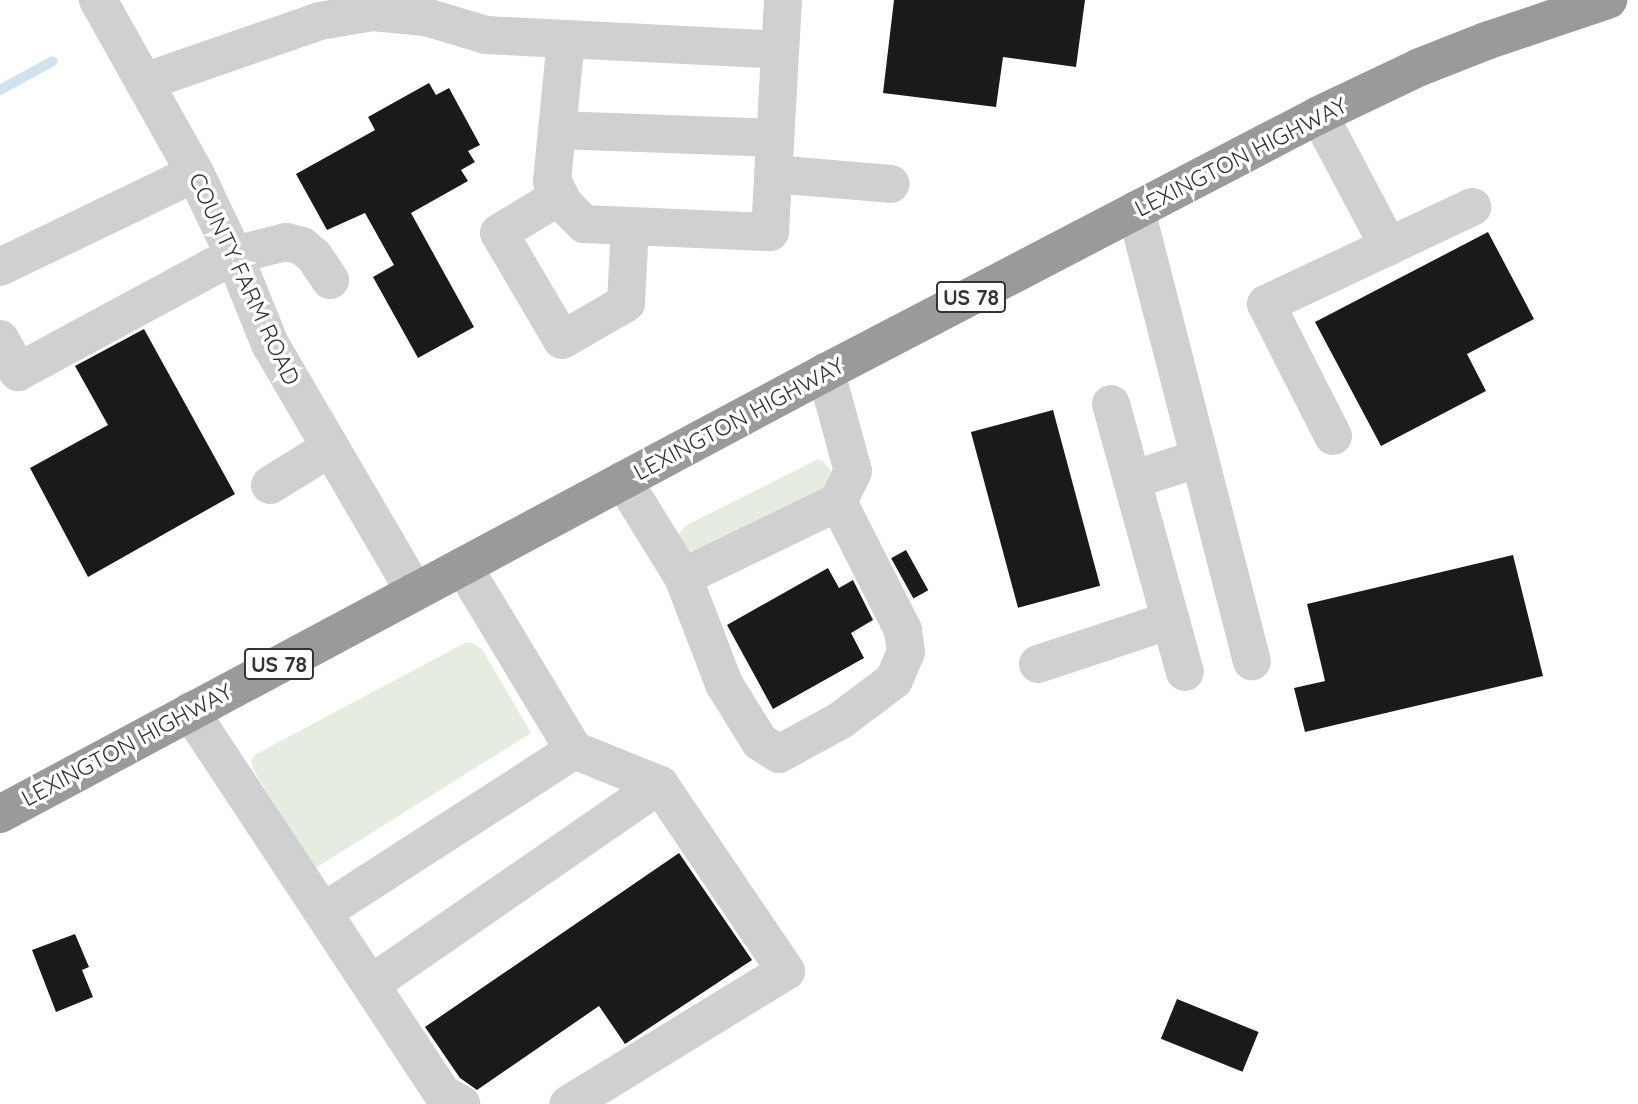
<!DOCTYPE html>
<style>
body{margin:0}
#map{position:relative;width:1638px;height:1104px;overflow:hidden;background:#fff;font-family:Quicksand,sans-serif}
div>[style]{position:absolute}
.green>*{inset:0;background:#e6ecdf}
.stream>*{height:10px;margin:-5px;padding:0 5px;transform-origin:5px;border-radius:5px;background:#cfe2ee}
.building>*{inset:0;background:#1a1a1a;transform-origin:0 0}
.minor>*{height:38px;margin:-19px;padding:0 19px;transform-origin:19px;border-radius:19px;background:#d0d0d0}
.highway>*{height:38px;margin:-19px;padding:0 19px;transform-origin:19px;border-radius:19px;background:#9a9a9a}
span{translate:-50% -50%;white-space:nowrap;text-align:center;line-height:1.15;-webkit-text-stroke:7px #fff;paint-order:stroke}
.shield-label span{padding:2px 5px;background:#fff;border:2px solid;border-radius:5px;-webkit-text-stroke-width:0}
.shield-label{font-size:21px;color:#333;font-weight:700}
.street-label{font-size:23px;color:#333}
</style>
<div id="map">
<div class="green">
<i style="clip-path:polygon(818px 459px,824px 462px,833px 474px,828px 489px,694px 552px,686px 551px,677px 536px,685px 526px)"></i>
<i style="clip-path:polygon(465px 643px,472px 643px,482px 649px,531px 733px,314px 869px,253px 769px,251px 761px,256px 754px)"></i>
</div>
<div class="stream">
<i style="left:0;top:90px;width:60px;rotate:-28.7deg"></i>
</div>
<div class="building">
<i style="clip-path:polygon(894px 0,1085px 0,1076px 67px,1003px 57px,996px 107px,883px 93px)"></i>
<i style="clip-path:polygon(429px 83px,436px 95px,449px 88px,480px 145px,468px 151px,475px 162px,461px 170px,468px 181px,411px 213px,474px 327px,418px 358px,373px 277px,394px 265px,365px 213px,327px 230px,296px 174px,375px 130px,368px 117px)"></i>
<i style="clip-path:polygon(1488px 232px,1534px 319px,1467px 354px,1486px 391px,1381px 446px,1315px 322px)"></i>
<i style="clip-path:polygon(144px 329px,235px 494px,88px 577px,30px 468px,108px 425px,75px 366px)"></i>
<i style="left:1053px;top:410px;width:182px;height:85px;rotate:75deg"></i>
<i style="left:906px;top:550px;width:46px;height:17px;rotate:61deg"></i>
<i style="clip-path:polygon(1513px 555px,1543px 676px,1305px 732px,1294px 688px,1325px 681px,1307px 604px)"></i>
<i style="clip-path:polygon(828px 568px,839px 588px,853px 580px,873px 620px,851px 633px,864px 658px,773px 709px,727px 625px)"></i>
<i style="clip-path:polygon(679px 853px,752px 960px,625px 1044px,599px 1006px,477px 1090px,460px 1078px,425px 1027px)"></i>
<i style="clip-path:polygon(75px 934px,89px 967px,82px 970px,93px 997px,56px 1012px,32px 950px)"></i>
<i style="left:1177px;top:999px;width:88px;height:43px;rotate:22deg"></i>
</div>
<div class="minor">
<i style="left:98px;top:0;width:198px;rotate:60.7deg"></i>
<i style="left:195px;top:173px;width:91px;rotate:64.6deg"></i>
<i style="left:234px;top:255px;width:96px;rotate:68deg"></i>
<i style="left:270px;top:344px;width:287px;rotate:59.7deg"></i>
<i style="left:566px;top:39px;width:143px;rotate:95.6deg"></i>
<i style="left:552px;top:181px;width:27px;rotate:62deg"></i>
<i style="left:565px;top:205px;width:27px;rotate:45deg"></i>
<i style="left:584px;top:224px;width:186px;rotate:2.5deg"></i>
<i style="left:770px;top:232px;width:232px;rotate:-86.8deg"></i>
<i style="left:144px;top:82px;width:186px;rotate:-19.1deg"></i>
<i style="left:320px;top:21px;width:53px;rotate:-9.8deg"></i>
<i style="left:372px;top:12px;width:54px;rotate:5.3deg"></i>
<i style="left:426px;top:17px;width:63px;rotate:16.7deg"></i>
<i style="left:486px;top:35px;width:293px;rotate:2.9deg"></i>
<i style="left:1319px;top:115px;width:149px;rotate:62.1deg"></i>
<i style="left:557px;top:130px;width:218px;rotate:2.1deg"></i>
<i style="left:773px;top:174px;width:118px;rotate:4.8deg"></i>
<i style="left:560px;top:196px;width:71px;rotate:148.8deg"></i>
<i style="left:499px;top:233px;width:124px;rotate:59.5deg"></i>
<i style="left:562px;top:340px;width:74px;rotate:-30deg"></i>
<i style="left:626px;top:303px;width:77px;rotate:-87deg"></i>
<i style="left:1136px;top:210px;width:466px;rotate:75.6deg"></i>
<i style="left:0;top:267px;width:216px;rotate:-25.7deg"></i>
<i style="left:0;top:339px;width:38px;rotate:61deg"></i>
<i style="left:18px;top:372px;width:246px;rotate:-28.4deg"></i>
<i style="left:234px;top:255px;width:54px;rotate:-14deg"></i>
<i style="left:286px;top:242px;width:16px;rotate:14deg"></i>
<i style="left:302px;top:246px;width:16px;rotate:40deg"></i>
<i style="left:314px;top:256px;width:29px;rotate:56deg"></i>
<i style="left:1111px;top:404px;width:278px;rotate:74.6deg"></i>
<i style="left:1333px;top:436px;width:148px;rotate:-116.9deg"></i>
<i style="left:1266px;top:304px;width:228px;rotate:-25.2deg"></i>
<i style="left:623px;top:480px;width:114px;rotate:58.3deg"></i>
<i style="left:683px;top:577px;width:115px;rotate:69deg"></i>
<i style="left:724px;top:684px;width:68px;rotate:58.2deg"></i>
<i style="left:760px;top:742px;width:22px;rotate:32deg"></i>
<i style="left:779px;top:754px;width:71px;rotate:-28.7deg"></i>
<i style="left:841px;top:720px;width:66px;rotate:-37deg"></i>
<i style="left:894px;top:680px;width:30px;rotate:-67deg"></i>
<i style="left:906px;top:652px;width:22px;rotate:-98deg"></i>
<i style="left:903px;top:630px;width:144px;rotate:-116.9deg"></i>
<i style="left:1132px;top:480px;width:71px;rotate:-17.9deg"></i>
<i style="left:270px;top:485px;width:70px;rotate:-31.7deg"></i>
<i style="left:463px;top:566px;width:215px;rotate:58.9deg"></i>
<i style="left:574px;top:750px;width:93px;rotate:22.1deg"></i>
<i style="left:660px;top:785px;width:225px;rotate:55.9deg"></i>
<i style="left:786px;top:971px;width:255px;rotate:148.5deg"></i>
<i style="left:683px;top:577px;width:172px;rotate:-25.8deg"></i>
<i style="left:838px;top:502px;width:34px;rotate:-64deg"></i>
<i style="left:853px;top:471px;width:103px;rotate:-105.3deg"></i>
<i style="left:1038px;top:664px;width:140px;rotate:-18.3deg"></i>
<i style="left:190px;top:711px;width:459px;rotate:56.6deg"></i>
<i style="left:443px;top:1094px;width:21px;rotate:29deg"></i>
<i style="left:323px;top:912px;width:299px;rotate:-32.8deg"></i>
<i style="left:371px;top:984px;width:351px;rotate:-34.6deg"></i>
</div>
<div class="highway">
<i style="left:0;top:814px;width:937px;rotate:-28.15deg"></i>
<i style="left:826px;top:372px;width:556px;rotate:-27.53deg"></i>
<i style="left:1319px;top:115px;width:112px;rotate:-25.4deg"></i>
<i style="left:1420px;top:67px;width:71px;rotate:-21.5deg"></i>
<i style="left:1486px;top:41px;width:129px;rotate:-18.6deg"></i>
</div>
<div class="shield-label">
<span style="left:971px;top:297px">US 78</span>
<span style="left:279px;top:664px">US 78</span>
</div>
<div class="street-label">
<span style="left:1241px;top:157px;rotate:-27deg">LEXINGTON HIGHWAY</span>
<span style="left:244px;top:279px;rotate:65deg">COUNTY FARM ROAD</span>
<span style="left:739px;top:419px;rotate:-28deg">LEXINGTON HIGHWAY</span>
<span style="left:127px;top:745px;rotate:-28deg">LEXINGTON HIGHWAY</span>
</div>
</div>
